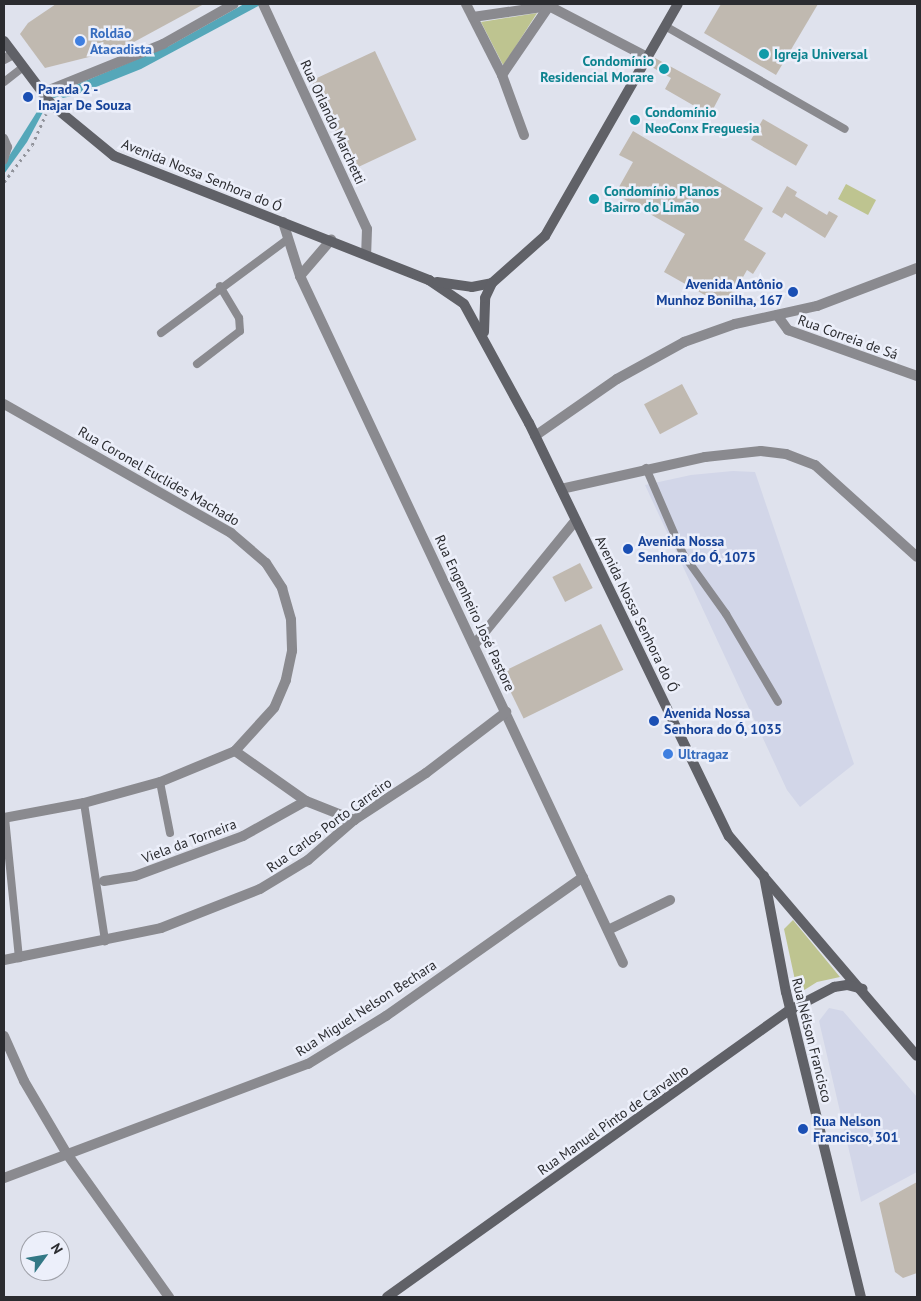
<!DOCTYPE html>
<meta charset="utf-8">
<style>
body{margin:0}
#map{position:relative;width:921px;height:1301px;overflow:hidden;background:#dfe2ed;font-family:"PT Sans",sans-serif}
div>[style]{position:absolute}
.built>*{inset:0;background:#d2d6e8}
.green>*{inset:0;background:#bec490;transform-origin:0 0}
.water>*{inset:0;background:#55a7b9}
.stream>*{height:4px;margin:-2px;padding:0 2px;transform-origin:2px;border-radius:2px;background:#55a7b9}
.building>*{inset:0;background:#c0b9b0;transform-origin:0 0}
.path>*{height:2.5px;margin-top:-1.25px;transform-origin:0;background:repeating-linear-gradient(90deg,#91939b 0 2.5px,transparent 0 6.5px)}
.service>*{height:8px;margin:-4px;padding:0 4px;transform-origin:4px;border-radius:4px;background:#8a8a8f}
.pedestrian>*{height:10px;margin:-5px;padding:0 5px;transform-origin:5px;border-radius:5px;background:#8a8a8f}
.minor>*{height:10px;margin:-5px;padding:0 5px;transform-origin:5px;border-radius:5px;background:#8a8a8f}
.tertiary>*{height:10px;margin:-5px;padding:0 5px;transform-origin:5px;border-radius:5px;background:#8a8a8f}
.secondary>*{height:10px;margin:-5px;padding:0 5px;transform-origin:5px;border-radius:5px;background:#606167}
.dots>*{width:14px;height:14px;translate:-50% -50%;box-sizing:border-box;border:2px solid #eceffa;border-radius:50%}
span{translate:-50% -50%;white-space:nowrap;text-align:center;line-height:1.15;-webkit-text-stroke:5px #eceffa;paint-order:stroke}
.shop-label{font-size:14px;color:#366cbe;font-weight:700}
.left{translate:0 -50%;text-align:left}
.culture-label{font-size:14px;color:#0d838f;font-weight:700}
.right{translate:-100% -50%;text-align:right}
.transit-label{font-size:14px;color:#164399;font-weight:700}
.street-label{font-size:14px;color:#2b2c30}
.frame{position:absolute;inset:0;border:5px solid #2b2c30;pointer-events:none}
.north{position:absolute;left:20px;top:1231px;width:50px;height:50px;box-sizing:border-box;background:#eceffa;border:1px solid #9fa1a9;border-radius:50%;rotate:58deg;font-size:14px;font-weight:700;line-height:20px;text-align:center;color:#2b2c30}
.north::after{content:'';display:block;margin:auto;width:18px;height:22px;background:#327885;clip-path:polygon(50% 0,100% 100%,50% 72%,0 100%)}
</style>
<div id="map">
<div class="built">
<i style="clip-path:polygon(733px 471px,755px 472px,854px 764px,800px 807px,787px 790px,645px 485px,691px 475px)"></i>
<i style="clip-path:polygon(829px 1008px,843px 1011px,917px 1097px,917px 1172px,861px 1202px,819px 1021px)"></i>
</div>
<div class="green">
<i style="clip-path:polygon(537px 13px,507px 60px,503px 65px,481px 22px)"></i>
<i style="left:846px;top:184px;width:34px;height:17px;rotate:28deg"></i>
<i style="clip-path:polygon(793px 920px,840px 977px,817px 982px,798px 994px,784px 929px)"></i>
</div>
<div class="water">
<i style="clip-path:polygon(244px 4px,262px 4px,141px 69px,76px 95px,63px 98px,56px 93px,169px 46px)"></i>
<i style="clip-path:polygon(40px 107px,43px 112px,27px 142px,4px 174px,4px 164px)"></i>
</div>
<div class="stream">
<i style="left:54px;top:96px;width:9px;rotate:-21deg"></i>
</div>
<div class="building">
<i style="clip-path:polygon(56px 4px,204px 4px,121px 49px,45px 68px,20px 34px,28px 23px)"></i>
<i style="clip-path:polygon(721px 4px,818px 4px,776px 75px,704px 33px)"></i>
<i style="left:375px;top:51px;width:98px;height:70px;rotate:65deg"></i>
<i style="clip-path:polygon(655px 58px,721px 94px,710px 115px,665px 89px,671px 78px,650px 66px)"></i>
<i style="left:763px;top:119px;width:52px;height:24px;rotate:30deg"></i>
<i style="clip-path:polygon(633px 131px,763px 208px,744px 240px,766px 253px,753px 274px,747px 270px,726px 307px,664px 272px,685px 234px,615px 194px,633px 162px,619px 155px)"></i>
<i style="clip-path:polygon(787px 186px,797px 192px,795px 196px,827px 215px,829px 211px,838px 216px,825px 238px,785px 213px,782px 218px,772px 212px)"></i>
<i style="left:682px;top:384px;width:34px;height:43px;rotate:62deg"></i>
<i style="left:580px;top:563px;width:28px;height:31px;rotate:63deg"></i>
<i style="left:601px;top:624px;width:51px;height:111px;rotate:64deg"></i>
<i style="clip-path:polygon(917px 1182px,917px 1273px,903px 1278px,895px 1272px,879px 1203px)"></i>
</div>
<div class="path">
<i style="left:4px;top:182px;width:46px;rotate:-52.9deg"></i>
<i style="left:32px;top:145px;width:34px;rotate:-66deg"></i>
</div>
<div class="service">
<i style="left:665px;top:26px;width:207px;rotate:29.8deg"></i>
<i style="left:4px;top:82px;width:23px;rotate:-38deg"></i>
<i style="left:4px;top:138px;width:10px;rotate:66deg"></i>
<i style="left:8px;top:147px;width:14px;rotate:107deg"></i>
<i style="left:161px;top:333px;width:158px;rotate:-36.5deg"></i>
<i style="left:197px;top:364px;width:54px;rotate:-37.5deg"></i>
<i style="left:240px;top:331px;width:13px;rotate:-94deg"></i>
<i style="left:239px;top:318px;width:37px;rotate:-121deg"></i>
<i style="left:646px;top:468px;width:94px;rotate:66.7deg"></i>
<i style="left:683px;top:554px;width:74px;rotate:54.4deg"></i>
<i style="left:726px;top:614px;width:102px;rotate:59.4deg"></i>
<i style="left:160px;top:782px;width:52px;rotate:78.9deg"></i>
<i style="left:84px;top:803px;width:140px;rotate:81.3deg"></i>
<i style="left:5px;top:818px;width:141px;rotate:84.3deg"></i>
</div>
<div class="pedestrian">
<i style="left:104px;top:881px;width:31px;rotate:-9deg"></i>
<i style="left:135px;top:876px;width:115px;rotate:-20.3deg"></i>
<i style="left:243px;top:836px;width:72px;rotate:-29.1deg"></i>
</div>
<div class="minor">
<i style="left:263px;top:4px;width:248px;rotate:65.2deg"></i>
<i style="left:367px;top:229px;width:25px;rotate:92deg"></i>
<i style="left:466px;top:4px;width:80px;rotate:63.1deg"></i>
<i style="left:502px;top:75px;width:64px;rotate:69.9deg"></i>
<i style="left:473px;top:17px;width:77px;rotate:-8.2deg"></i>
<i style="left:549px;top:6px;width:110px;rotate:27.5deg"></i>
<i style="left:4px;top:59px;width:9px;rotate:-27deg"></i>
<i style="left:502px;top:75px;width:83px;rotate:-55.7deg"></i>
<i style="left:42px;top:93px;width:131px;rotate:-22deg"></i>
<i style="left:163px;top:44px;width:81px;rotate:-29.4deg"></i>
<i style="left:283px;top:222px;width:57px;rotate:72.5deg"></i>
<i style="left:300px;top:276px;width:759px;rotate:64.82deg"></i>
<i style="left:300px;top:276px;width:48px;rotate:-49.3deg"></i>
<i style="left:777px;top:315px;width:19px;rotate:54deg"></i>
<i style="left:788px;top:330px;width:137px;rotate:19.6deg"></i>
<i style="left:4px;top:404px;width:261px;rotate:29.6deg"></i>
<i style="left:231px;top:533px;width:46px;rotate:40.6deg"></i>
<i style="left:266px;top:563px;width:30px;rotate:57deg"></i>
<i style="left:282px;top:588px;width:33px;rotate:74deg"></i>
<i style="left:291px;top:620px;width:31px;rotate:88deg"></i>
<i style="left:292px;top:651px;width:30px;rotate:102deg"></i>
<i style="left:286px;top:680px;width:30px;rotate:113deg"></i>
<i style="left:274px;top:708px;width:58px;rotate:132.2deg"></i>
<i style="left:235px;top:751px;width:81px;rotate:157.5deg"></i>
<i style="left:160px;top:782px;width:79px;rotate:164.6deg"></i>
<i style="left:84px;top:803px;width:81px;rotate:169.4deg"></i>
<i style="left:561px;top:489px;width:148px;rotate:-12.5deg"></i>
<i style="left:705px;top:457px;width:56px;rotate:-6.1deg"></i>
<i style="left:761px;top:451px;width:25px;rotate:7deg"></i>
<i style="left:786px;top:454px;width:31px;rotate:21deg"></i>
<i style="left:815px;top:465px;width:137px;rotate:42deg"></i>
<i style="left:474px;top:645px;width:161px;rotate:-50.8deg"></i>
<i style="left:235px;top:751px;width:87px;rotate:35.2deg"></i>
<i style="left:306px;top:801px;width:52px;rotate:21.6deg"></i>
<i style="left:608px;top:930px;width:69px;rotate:-25.8deg"></i>
<i style="left:4px;top:960px;width:160px;rotate:-11.5deg"></i>
<i style="left:161px;top:928px;width:106px;rotate:-21.5deg"></i>
<i style="left:260px;top:889px;width:56px;rotate:-31.1deg"></i>
<i style="left:308px;top:860px;width:61px;rotate:-41deg"></i>
<i style="left:354px;top:820px;width:86px;rotate:-33.1deg"></i>
<i style="left:426px;top:773px;width:101px;rotate:-37.3deg"></i>
<i style="left:4px;top:1036px;width:49px;rotate:66deg"></i>
<i style="left:24px;top:1081px;width:85px;rotate:59.5deg"></i>
<i style="left:67px;top:1154px;width:176px;rotate:54.5deg"></i>
<i style="left:4px;top:1178px;width:325px;rotate:-20.6deg"></i>
<i style="left:308px;top:1064px;width:92px;rotate:-31.6deg"></i>
<i style="left:386px;top:1016px;width:241px;rotate:-35.2deg"></i>
</div>
<div class="tertiary">
<i style="left:535px;top:436px;width:100px;rotate:-34.8deg"></i>
<i style="left:617px;top:379px;width:77px;rotate:-28.9deg"></i>
<i style="left:684px;top:342px;width:54px;rotate:-19.4deg"></i>
<i style="left:735px;top:324px;width:84px;rotate:-12.4deg"></i>
<i style="left:817px;top:306px;width:107px;rotate:-20.8deg"></i>
</div>
<div class="secondary">
<i style="left:4px;top:41px;width:80px;rotate:53.1deg"></i>
<i style="left:52px;top:105px;width:80px;rotate:39.4deg"></i>
<i style="left:114px;top:156px;width:339px;rotate:21.5deg"></i>
<i style="left:429px;top:280px;width:42px;rotate:34.4deg"></i>
<i style="left:464px;top:304px;width:136px;rotate:61.4deg"></i>
<i style="left:529px;top:423px;width:459px;rotate:64.2deg"></i>
<i style="left:729px;top:836px;width:289px;rotate:49.5deg"></i>
<i style="left:437px;top:282px;width:35px;rotate:8deg"></i>
<i style="left:472px;top:287px;width:20px;rotate:-11deg"></i>
<i style="left:492px;top:283px;width:71px;rotate:-41.6deg"></i>
<i style="left:545px;top:236px;width:267px;rotate:-60.2deg"></i>
<i style="left:484px;top:332px;width:34px;rotate:-88deg"></i>
<i style="left:485px;top:298px;width:17px;rotate:-65deg"></i>
<i style="left:764px;top:876px;width:118px;rotate:79.3deg"></i>
<i style="left:786px;top:992px;width:314px;rotate:76.2deg"></i>
<i style="left:387px;top:1297px;width:495px;rotate:-35.5deg"></i>
<i style="left:790px;top:1010px;width:50px;rotate:-27.6deg"></i>
<i style="left:834px;top:987px;width:13px;rotate:-9deg"></i>
<i style="left:847px;top:985px;width:16px;rotate:14deg"></i>
</div>
<div class="dots">
<i style="left:80px;top:41px;background:#3f7fe0"></i>
<i style="left:764px;top:54px;background:#0f9aa8"></i>
<i style="left:664px;top:69px;background:#0f9aa8"></i>
<i style="left:28px;top:97px;background:#1a4fb4"></i>
<i style="left:635px;top:120px;background:#0f9aa8"></i>
<i style="left:594px;top:199px;background:#0f9aa8"></i>
<i style="left:793px;top:292px;background:#1a4fb4"></i>
<i style="left:628px;top:549px;background:#1a4fb4"></i>
<i style="left:654px;top:721px;background:#1a4fb4"></i>
<i style="left:668px;top:754px;background:#3f7fe0"></i>
<i style="left:803px;top:1129px;background:#1a4fb4"></i>
</div>
<div class="shop-label">
<span class="left" style="left:90px;top:41px">Roldão<br>Atacadista</span>
<span class="left" style="left:678px;top:754px">Ultragaz</span>
</div>
<div class="culture-label">
<span class="left" style="left:774px;top:54px">Igreja Universal</span>
<span class="right" style="left:654px;top:69px">Condomínio<br>Residencial Morare</span>
<span class="left" style="left:645px;top:120px">Condomínio<br>NeoConx Freguesia</span>
<span class="left" style="left:604px;top:199px">Condomínio Planos<br>Bairro do Limão</span>
</div>
<div class="transit-label">
<span class="left" style="left:38px;top:97px">Parada 2 -<br>Inajar De Souza</span>
<span class="right" style="left:783px;top:292px">Avenida Antônio<br>Munhoz Bonilha, 167</span>
<span class="left" style="left:638px;top:549px">Avenida Nossa<br>Senhora do Ó, 1075</span>
<span class="left" style="left:664px;top:721px">Avenida Nossa<br>Senhora do Ó, 1035</span>
<span class="left" style="left:813px;top:1129px">Rua Nelson<br>Francisco, 301</span>
</div>
<div class="street-label">
<span style="left:333px;top:122px;rotate:65deg">Rua Orlando Marchetti</span>
<span style="left:202px;top:175px;rotate:22deg">Avenida Nossa Senhora do Ó</span>
<span style="left:848px;top:337px;rotate:20deg">Rua Correia de Sá</span>
<span style="left:159px;top:476px;rotate:30deg">Rua Coronel Euclides Machado</span>
<span style="left:475px;top:613px;rotate:65deg">Rua Engenheiro José Pastore</span>
<span style="left:637px;top:614px;rotate:64deg">Avenida Nossa Senhora do Ó</span>
<span style="left:329px;top:825px;rotate:-36deg">Rua Carlos Porto Carreiro</span>
<span style="left:189px;top:841px;rotate:-21deg">Viela da Torneira</span>
<span style="left:366px;top:1008px;rotate:-33deg">Rua Miguel Nelson Bechara</span>
<span style="left:812px;top:1040px;rotate:76deg">Rua Nélson Francisco</span>
<span style="left:613px;top:1120px;rotate:-35deg">Rua Manuel Pinto de Carvalho</span>
</div>
<div class="frame"></div>
<div class="north">N</div>
</div>
